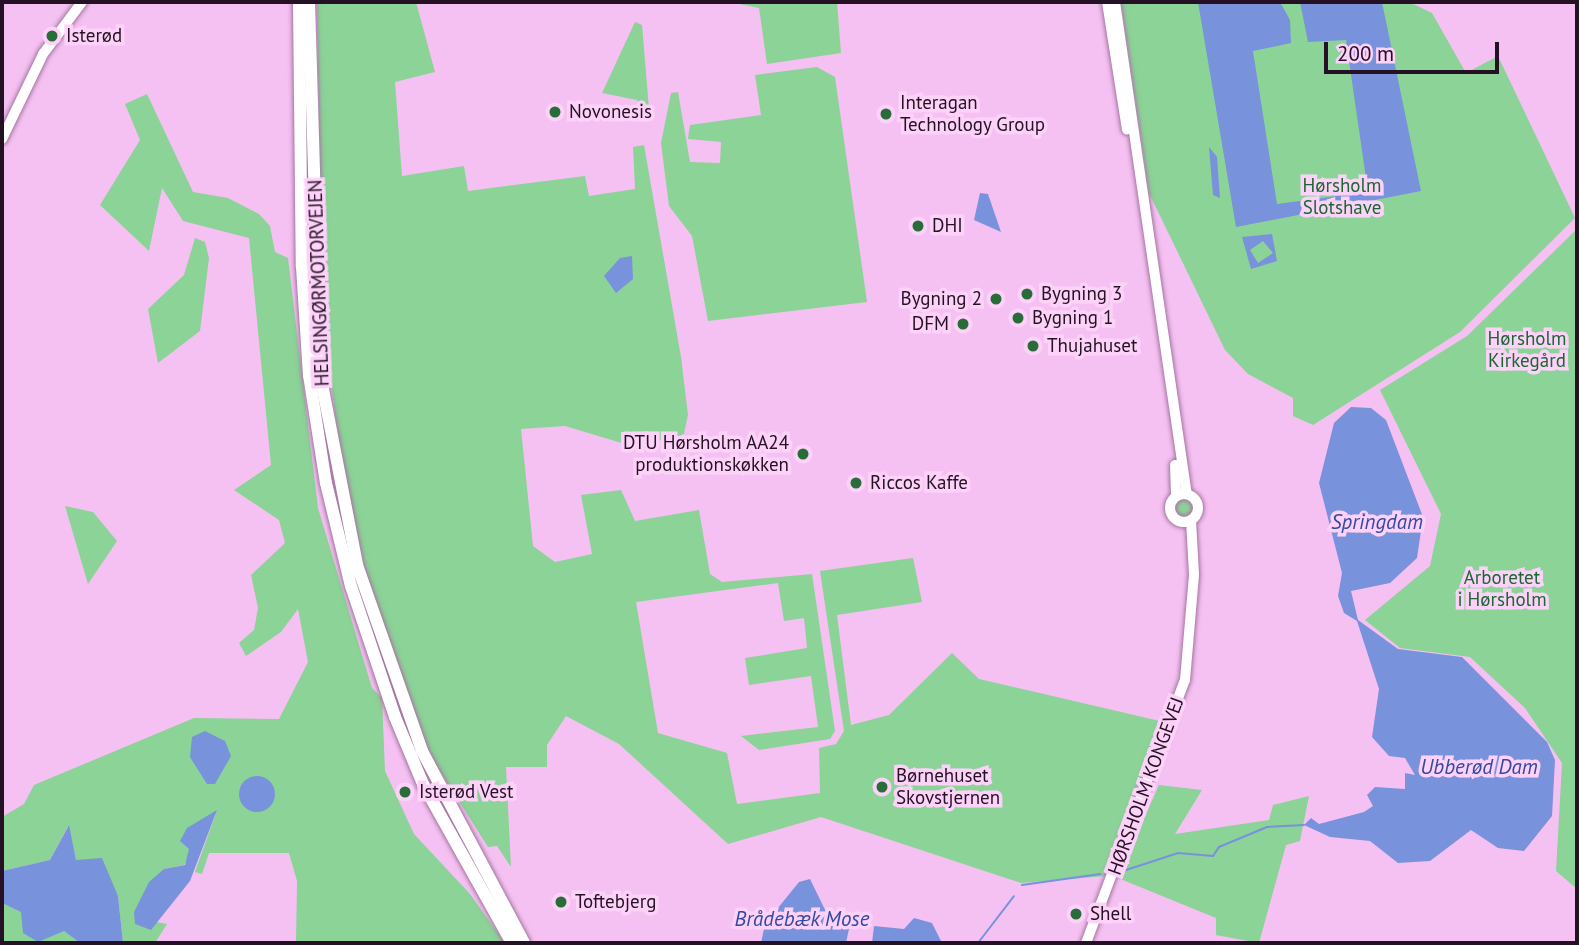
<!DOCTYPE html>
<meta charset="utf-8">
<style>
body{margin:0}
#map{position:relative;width:1579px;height:945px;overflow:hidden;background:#f5c1f2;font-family:"PT Sans",sans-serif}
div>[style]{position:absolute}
.green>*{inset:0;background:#8bd397}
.round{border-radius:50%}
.water>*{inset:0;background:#7892dc}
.stream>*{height:2px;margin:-1px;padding:0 1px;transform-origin:1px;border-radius:1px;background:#7892dc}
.roads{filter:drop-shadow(0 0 2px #a575a2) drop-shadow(0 0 2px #a575a2)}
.secondary>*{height:10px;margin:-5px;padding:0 5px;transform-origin:5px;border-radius:5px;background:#fff}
.secondary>.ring{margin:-5px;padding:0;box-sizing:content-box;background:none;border:10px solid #fff;border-radius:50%}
.motorway>*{height:12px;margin:-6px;padding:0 6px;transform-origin:6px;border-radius:6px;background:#fff}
.dots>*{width:19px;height:19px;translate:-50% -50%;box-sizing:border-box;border:4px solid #fdd2f9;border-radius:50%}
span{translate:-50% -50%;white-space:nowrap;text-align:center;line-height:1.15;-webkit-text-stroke:7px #fdd2f9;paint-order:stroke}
.poi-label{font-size:19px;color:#241123}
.left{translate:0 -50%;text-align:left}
.right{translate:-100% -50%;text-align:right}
.park-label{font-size:19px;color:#196830}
.street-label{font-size:19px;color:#241123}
.water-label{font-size:21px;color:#334aa2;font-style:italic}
.frame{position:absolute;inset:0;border:4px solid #241123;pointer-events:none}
.scale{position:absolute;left:1324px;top:42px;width:175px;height:32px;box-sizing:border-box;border:4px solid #241123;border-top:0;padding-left:9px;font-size:21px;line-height:24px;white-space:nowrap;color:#241123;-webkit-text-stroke:5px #fdd2f9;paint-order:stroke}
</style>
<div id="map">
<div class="green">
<i style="clip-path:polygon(317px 2px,416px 2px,435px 72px,395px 82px,402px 176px,464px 166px,468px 191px,585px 176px,589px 196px,635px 189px,633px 147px,644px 145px,681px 357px,688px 415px,683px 438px,625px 444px,565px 426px,521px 429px,533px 546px,555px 562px,592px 554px,581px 495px,621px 490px,635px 521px,699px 510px,710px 574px,722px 582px,812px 574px,835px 731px,830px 739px,759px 750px,741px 736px,818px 727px,811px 676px,749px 685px,745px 658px,807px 648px,804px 618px,784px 621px,778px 583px,636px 602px,658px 733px,727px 753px,737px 804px,820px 793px,819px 748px,836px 744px,844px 731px,820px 571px,913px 558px,922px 602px,837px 615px,851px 725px,889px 715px,952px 653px,979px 679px,1164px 722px,1106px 876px,1021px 883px,821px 817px,728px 844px,619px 744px,566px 716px,547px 745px,547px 767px,506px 767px,511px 867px,497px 846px,488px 847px,429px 754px,369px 584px,344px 482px,322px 313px)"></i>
<i style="clip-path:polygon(730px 2px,837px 2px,841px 53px,767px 64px,759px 8px)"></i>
<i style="clip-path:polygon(1121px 2px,1409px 2px,1432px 13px,1466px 73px,1498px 56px,1575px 218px,1460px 332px,1313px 425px,1293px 416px,1293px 398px,1248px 374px,1225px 350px,1149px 193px)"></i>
<i style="clip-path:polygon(635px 22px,642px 25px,650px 121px,637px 100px,602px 93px)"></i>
<i style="clip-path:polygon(817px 67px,835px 77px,867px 302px,708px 321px,692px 236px,669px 206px,661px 143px,671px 93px,678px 92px,690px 162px,720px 163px,721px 142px,688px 139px,690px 125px,761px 115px,755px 75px)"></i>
<i style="clip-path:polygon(147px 94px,193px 192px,228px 198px,259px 214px,270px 226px,275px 252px,288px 258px,318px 508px,372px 688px,382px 698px,385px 771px,414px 834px,470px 894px,505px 943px,296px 943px,297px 881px,289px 853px,209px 853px,202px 874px,195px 872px,217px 810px,184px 865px,164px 869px,134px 912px,151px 929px,156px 922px,167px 924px,155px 943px,123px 943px,118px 896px,76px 860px,68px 826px,50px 860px,2px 871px,2px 817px,24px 804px,34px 785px,194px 718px,279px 719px,308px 662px,298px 609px,281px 632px,246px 656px,239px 643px,254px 630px,258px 608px,251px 575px,285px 543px,279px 520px,234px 490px,271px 465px,249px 238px,183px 221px,162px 188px,149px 251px,100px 205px,140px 140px,125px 104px)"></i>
<i style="clip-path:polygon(1577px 229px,1577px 889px,1556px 871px,1562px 763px,1525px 708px,1470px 657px,1400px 648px,1365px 620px,1430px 566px,1441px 514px,1380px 390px,1467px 336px)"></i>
<i style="clip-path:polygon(195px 238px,205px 242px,209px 258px,200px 331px,158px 363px,148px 309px,184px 275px)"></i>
<i class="round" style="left:1176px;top:500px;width:16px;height:16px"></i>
<i style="clip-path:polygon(65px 506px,93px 512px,117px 541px,88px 584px)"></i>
<i style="clip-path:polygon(1159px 785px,1202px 790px,1175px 834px,1269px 820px,1273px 805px,1309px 796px,1300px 841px,1286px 845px,1259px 943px,1216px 935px,1216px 918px,1118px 878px)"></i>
<i style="clip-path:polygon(2px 903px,64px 931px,80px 943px,2px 943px)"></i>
</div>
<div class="water">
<i style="clip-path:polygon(1198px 2px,1280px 2px,1290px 20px,1291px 43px,1253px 51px,1277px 204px,1368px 192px,1346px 40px,1308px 42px,1300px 2px,1382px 2px,1421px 191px,1236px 227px)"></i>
<i style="clip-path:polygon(1209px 147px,1217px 157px,1220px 198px,1213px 195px)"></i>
<i style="clip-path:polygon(980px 193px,988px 194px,1001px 232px,974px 220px)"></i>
<i style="clip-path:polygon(evenodd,1272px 234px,1277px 261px,1251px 269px,1242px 237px,1272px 234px,1263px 241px,1273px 253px,1258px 263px,1250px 250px,1263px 241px)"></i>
<i style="clip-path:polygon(632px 256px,633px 279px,616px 293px,604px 276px,620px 258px)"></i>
<i style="clip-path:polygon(1351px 407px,1371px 408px,1386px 420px,1423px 517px,1417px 558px,1390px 583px,1351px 591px,1358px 620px,1398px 649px,1462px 657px,1547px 742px,1555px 760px,1552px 816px,1524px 851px,1498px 848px,1471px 830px,1430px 861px,1398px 863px,1370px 841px,1330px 837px,1304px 825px,1311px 818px,1319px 824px,1364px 812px,1373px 806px,1367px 795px,1375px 787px,1405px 789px,1405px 773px,1415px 775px,1405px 758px,1389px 756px,1372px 737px,1379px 689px,1357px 621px,1344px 613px,1338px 596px,1342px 573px,1319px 483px,1334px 423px)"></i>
<i style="clip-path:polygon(205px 731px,225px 741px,231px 756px,215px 784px,207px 784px,190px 757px,192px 737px)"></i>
<i class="round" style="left:239px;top:776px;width:36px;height:36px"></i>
<i style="clip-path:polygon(217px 810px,190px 881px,151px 930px,135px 924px,134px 912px,149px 882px,164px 869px,185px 865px,189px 849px,180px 841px,187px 828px)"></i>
<i style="clip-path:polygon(69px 825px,76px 860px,102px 858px,118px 896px,123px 943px,80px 943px,64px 931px,38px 942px,23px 933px,21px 912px,2px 903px,2px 871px,50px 860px)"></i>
<i style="clip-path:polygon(810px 879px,830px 920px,840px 911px,850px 924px,846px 943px,761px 943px,765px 924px,799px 882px)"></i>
<i style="clip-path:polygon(914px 918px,932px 923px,942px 943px,872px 943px,874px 926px,904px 929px)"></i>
</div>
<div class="stream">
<i style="left:1123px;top:871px;width:58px;rotate:-18.1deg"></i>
<i style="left:1178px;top:853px;width:35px;rotate:5deg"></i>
<i style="left:1213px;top:856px;width:11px;rotate:-56deg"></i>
<i style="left:1219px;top:847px;width:52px;rotate:-22.6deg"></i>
<i style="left:1267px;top:827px;width:37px;rotate:-3deg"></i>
<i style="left:1022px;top:885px;width:79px;rotate:-8deg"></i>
<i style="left:978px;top:943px;width:59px;rotate:-52.5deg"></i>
</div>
<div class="roads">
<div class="secondary">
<i style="left:1107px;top:2px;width:129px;rotate:81.1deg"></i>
<i style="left:1115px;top:2px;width:497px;rotate:81.7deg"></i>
<i style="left:2px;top:139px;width:94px;rotate:-64.2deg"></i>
<i style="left:43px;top:54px;width:65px;rotate:-53.1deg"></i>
<i style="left:1175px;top:465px;width:31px;rotate:88deg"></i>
<i class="ring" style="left:1170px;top:494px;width:18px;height:18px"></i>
<i style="left:1086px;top:943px;width:281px;rotate:-69.4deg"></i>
<i style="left:1185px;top:680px;width:106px;rotate:-85.1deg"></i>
<i style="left:1194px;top:574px;width:54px;rotate:-93.2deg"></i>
</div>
<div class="motorway">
<i style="left:299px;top:2px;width:265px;rotate:89.4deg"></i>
<i style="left:302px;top:267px;width:108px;rotate:86.3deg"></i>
<i style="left:309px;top:375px;width:109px;rotate:81.1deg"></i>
<i style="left:326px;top:483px;width:106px;rotate:76.4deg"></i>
<i style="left:351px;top:586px;width:138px;rotate:71.4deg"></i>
<i style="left:395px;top:717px;width:73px;rotate:67.3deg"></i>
<i style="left:423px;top:784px;width:182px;rotate:60.8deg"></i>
<i style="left:309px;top:2px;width:372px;rotate:88.3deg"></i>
<i style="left:320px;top:374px;width:195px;rotate:79deg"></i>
<i style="left:357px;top:565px;width:197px;rotate:70.7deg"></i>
<i style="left:422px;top:751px;width:217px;rotate:62deg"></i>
</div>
</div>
<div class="dots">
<i style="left:52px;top:36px;background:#286d39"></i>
<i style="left:555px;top:112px;background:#286d39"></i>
<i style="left:886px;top:114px;background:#286d39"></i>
<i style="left:918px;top:226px;background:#286d39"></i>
<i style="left:1027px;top:294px;background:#286d39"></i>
<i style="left:996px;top:299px;background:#286d39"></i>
<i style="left:1018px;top:318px;background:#286d39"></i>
<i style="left:963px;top:324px;background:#286d39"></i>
<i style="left:1033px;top:346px;background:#286d39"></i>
<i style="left:803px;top:454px;background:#286d39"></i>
<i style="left:856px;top:483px;background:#286d39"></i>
<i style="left:882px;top:787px;background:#286d39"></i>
<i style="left:405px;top:792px;background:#286d39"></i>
<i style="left:561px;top:902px;background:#286d39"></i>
<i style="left:1076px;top:914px;background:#286d39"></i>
</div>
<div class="poi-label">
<span class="left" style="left:66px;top:36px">Isterød</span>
<span class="left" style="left:900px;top:114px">Interagan<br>Technology Group</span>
<span class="left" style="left:569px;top:112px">Novonesis</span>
<span class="left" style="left:932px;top:226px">DHI</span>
<span class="left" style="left:1041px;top:294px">Bygning 3</span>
<span class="right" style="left:982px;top:299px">Bygning 2</span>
<span class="left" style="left:1032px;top:318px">Bygning 1</span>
<span class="right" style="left:949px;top:324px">DFM</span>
<span class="left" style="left:1047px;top:346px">Thujahuset</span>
<span class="right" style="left:789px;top:454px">DTU Hørsholm AA24<br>produktionskøkken</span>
<span class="left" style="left:870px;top:483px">Riccos Kaffe</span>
<span class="left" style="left:896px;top:787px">Børnehuset<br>Skovstjernen</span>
<span class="left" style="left:419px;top:792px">Isterød Vest</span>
<span class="left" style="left:575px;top:902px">Toftebjerg</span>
<span class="left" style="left:1090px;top:914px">Shell</span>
</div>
<div class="park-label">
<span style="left:1342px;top:197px">Hørsholm<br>Slotshave</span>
<span style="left:1527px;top:350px">Hørsholm<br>Kirkegård</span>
<span style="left:1502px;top:589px">Arboretet<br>i Hørsholm</span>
</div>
<div class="street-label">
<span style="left:319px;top:283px;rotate:-92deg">HELSINGØRMOTORVEJEN</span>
<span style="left:1146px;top:786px;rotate:-70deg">HØRSHOLM KONGEVEJ</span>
</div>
<div class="water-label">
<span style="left:1377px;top:522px">Springdam</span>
<span style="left:1479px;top:767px">Ubberød Dam</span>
<span style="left:802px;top:919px">Brådebæk Mose</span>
</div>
<div class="frame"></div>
<div class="scale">200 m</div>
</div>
